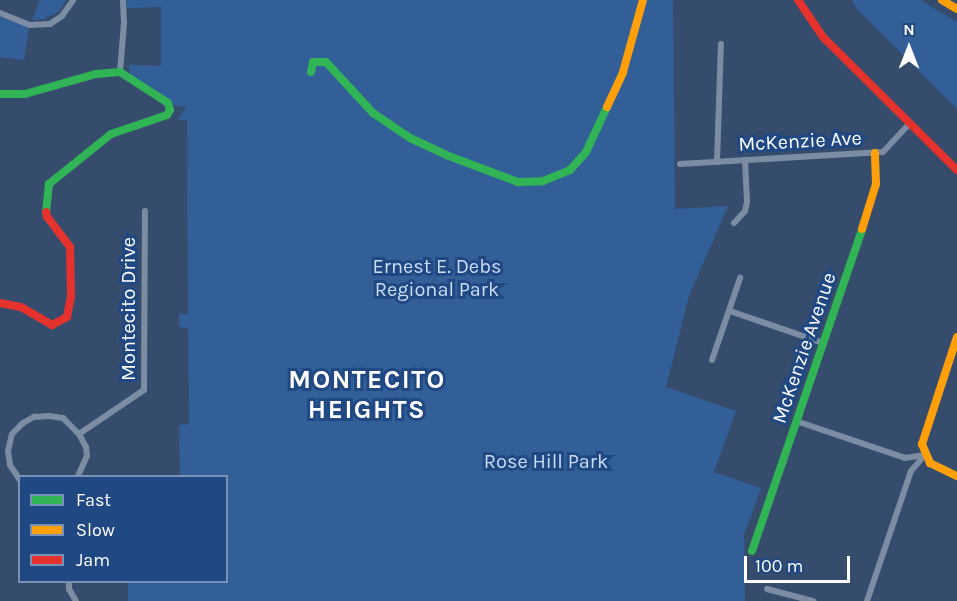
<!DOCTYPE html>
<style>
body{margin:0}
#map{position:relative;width:957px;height:601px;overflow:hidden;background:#364c6c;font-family:Karla,sans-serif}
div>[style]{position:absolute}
.green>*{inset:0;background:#335f99}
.street>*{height:6px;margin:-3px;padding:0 3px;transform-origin:3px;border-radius:3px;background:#7c8ca2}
.fast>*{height:8px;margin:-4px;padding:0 4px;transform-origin:4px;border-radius:4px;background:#30b455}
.slow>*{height:8px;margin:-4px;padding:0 4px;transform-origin:4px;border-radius:4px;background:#ff9f0a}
.jam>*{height:8px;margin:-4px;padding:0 4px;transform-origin:4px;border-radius:4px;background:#e5322d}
span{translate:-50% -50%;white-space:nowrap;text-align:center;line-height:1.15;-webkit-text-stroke:6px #204882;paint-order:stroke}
.street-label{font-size:20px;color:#fff}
.park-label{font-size:20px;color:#caddf7}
.district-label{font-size:26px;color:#fff;font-weight:700;letter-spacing:1.5px}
.legend{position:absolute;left:18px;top:475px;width:210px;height:108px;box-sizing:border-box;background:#204882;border:2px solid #7991b4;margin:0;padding:8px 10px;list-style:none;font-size:18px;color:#fff}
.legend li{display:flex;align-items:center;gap:12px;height:30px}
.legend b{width:30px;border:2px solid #7991b4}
.north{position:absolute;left:879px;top:18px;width:60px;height:60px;-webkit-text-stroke:4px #204882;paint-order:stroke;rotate:0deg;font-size:16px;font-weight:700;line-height:24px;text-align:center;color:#fff}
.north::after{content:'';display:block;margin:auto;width:21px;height:27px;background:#fff;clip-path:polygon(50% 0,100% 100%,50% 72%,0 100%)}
.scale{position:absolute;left:744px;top:556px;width:106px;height:27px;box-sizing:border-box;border:3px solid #fff;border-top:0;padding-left:8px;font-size:18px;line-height:21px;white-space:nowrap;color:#fff;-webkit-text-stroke:4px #204882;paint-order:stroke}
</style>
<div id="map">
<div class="green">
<i style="clip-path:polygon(40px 0,67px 0,58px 12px,43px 19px,32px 20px)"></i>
<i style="clip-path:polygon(126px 0,673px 0,675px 209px,728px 206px,689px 296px,666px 387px,736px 411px,714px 472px,761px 488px,744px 535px,745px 601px,128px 601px,128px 582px,226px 582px,226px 476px,180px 476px,179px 425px,189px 424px,188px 328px,179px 327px,179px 314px,188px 314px,187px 120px,178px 120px,186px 107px,173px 105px,130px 74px,129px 65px,161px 66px,161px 7px,127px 8px)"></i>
<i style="clip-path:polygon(852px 0,920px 0,957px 22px,957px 109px,856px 8px)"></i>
<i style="clip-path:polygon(0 17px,29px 26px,24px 60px,0 57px)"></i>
</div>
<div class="street">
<i style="left:0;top:13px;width:32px;rotate:22deg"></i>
<i style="left:30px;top:25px;width:20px;rotate:-3deg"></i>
<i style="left:50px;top:24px;width:14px;rotate:-34deg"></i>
<i style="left:62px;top:16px;width:19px;rotate:-55deg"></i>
<i style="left:120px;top:72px;width:50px;rotate:-85.4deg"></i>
<i style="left:124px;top:22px;width:22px;rotate:-93deg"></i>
<i style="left:717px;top:162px;width:118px;rotate:-88.1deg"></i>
<i style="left:680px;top:164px;width:203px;rotate:-3.4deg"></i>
<i style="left:883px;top:152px;width:38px;rotate:-47deg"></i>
<i style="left:734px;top:223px;width:16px;rotate:-47deg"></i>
<i style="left:745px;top:211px;width:9px;rotate:-77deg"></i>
<i style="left:747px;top:202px;width:42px;rotate:-92.7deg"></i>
<i style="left:730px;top:311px;width:98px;rotate:19deg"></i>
<i style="left:712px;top:360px;width:87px;rotate:-71.1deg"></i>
<i style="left:796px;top:421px;width:115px;rotate:18.7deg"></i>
<i style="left:905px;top:458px;width:20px;rotate:-9deg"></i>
<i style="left:78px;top:476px;width:22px;rotate:-66deg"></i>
<i style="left:87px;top:456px;width:9px;rotate:-96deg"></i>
<i style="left:86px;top:447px;width:15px;rotate:-118deg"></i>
<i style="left:79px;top:434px;width:78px;rotate:-34.1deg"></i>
<i style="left:144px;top:390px;width:179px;rotate:-89.7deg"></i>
<i style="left:20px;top:480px;width:18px;rotate:-124deg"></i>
<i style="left:10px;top:465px;width:14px;rotate:-98deg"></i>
<i style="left:8px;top:451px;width:17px;rotate:-77deg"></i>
<i style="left:12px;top:434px;width:16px;rotate:-45deg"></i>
<i style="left:23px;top:423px;width:13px;rotate:-29deg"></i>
<i style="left:34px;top:417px;width:15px;rotate:-4deg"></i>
<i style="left:49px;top:416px;width:14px;rotate:8deg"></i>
<i style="left:63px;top:418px;width:23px;rotate:45deg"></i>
<i style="left:69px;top:582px;width:7px;rotate:90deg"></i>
<i style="left:69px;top:589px;width:14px;rotate:60deg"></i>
<i style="left:767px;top:589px;width:48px;rotate:14.6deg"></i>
<i style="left:867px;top:601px;width:137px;rotate:-71.3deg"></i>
<i style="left:911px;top:471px;width:21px;rotate:-49deg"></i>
</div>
<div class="fast">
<i style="left:311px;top:72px;width:10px;rotate:-79deg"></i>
<i style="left:313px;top:62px;width:13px"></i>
<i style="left:326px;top:62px;width:69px;rotate:47.3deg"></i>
<i style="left:373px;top:113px;width:45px;rotate:34deg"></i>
<i style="left:410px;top:138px;width:40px;rotate:25deg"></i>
<i style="left:446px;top:155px;width:77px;rotate:20.6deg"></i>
<i style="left:518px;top:182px;width:25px;rotate:-2deg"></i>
<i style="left:543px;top:181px;width:29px;rotate:-22deg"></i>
<i style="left:570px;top:170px;width:24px;rotate:-48deg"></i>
<i style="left:586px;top:152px;width:50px;rotate:-65deg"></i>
<i style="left:0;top:94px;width:25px"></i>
<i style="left:25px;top:94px;width:74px;rotate:-15.7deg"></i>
<i style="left:96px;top:74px;width:24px;rotate:-5deg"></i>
<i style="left:120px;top:72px;width:57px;rotate:32.9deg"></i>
<i style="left:168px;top:103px;width:7px;rotate:74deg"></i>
<i style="left:170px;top:110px;width:6px;rotate:121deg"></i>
<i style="left:167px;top:115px;width:59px;rotate:161.3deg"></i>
<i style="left:111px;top:134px;width:80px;rotate:141.1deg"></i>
<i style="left:49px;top:184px;width:28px;rotate:96deg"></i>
<i style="left:752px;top:551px;width:340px;rotate:-71.1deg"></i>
</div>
<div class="slow">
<i style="left:942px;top:0;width:17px;rotate:31deg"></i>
<i style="left:607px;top:107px;width:38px;rotate:-65deg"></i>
<i style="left:623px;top:72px;width:75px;rotate:-74.5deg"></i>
<i style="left:862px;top:229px;width:47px;rotate:-72.7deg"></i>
<i style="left:876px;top:184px;width:31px;rotate:-92deg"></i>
<i style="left:957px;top:337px;width:113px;rotate:108.1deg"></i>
<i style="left:922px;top:444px;width:21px;rotate:67deg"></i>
<i style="left:930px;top:463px;width:30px;rotate:26deg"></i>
</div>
<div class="jam">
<i style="left:798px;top:0;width:45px;rotate:56deg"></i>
<i style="left:823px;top:37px;width:189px;rotate:44.8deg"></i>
<i style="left:0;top:303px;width:21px;rotate:11deg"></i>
<i style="left:21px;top:307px;width:36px;rotate:30deg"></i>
<i style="left:52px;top:325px;width:17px;rotate:-28deg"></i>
<i style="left:67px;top:317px;width:20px;rotate:-79deg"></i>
<i style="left:71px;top:297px;width:50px;rotate:-91.1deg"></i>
<i style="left:70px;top:247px;width:38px;rotate:-127deg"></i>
<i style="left:47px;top:217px;width:5px;rotate:-101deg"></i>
</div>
<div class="street-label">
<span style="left:800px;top:141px;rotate:-3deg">McKenzie Ave</span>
<span style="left:128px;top:309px;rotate:-90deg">Montecito Drive</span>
<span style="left:804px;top:348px;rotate:-71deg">McKenzie Avenue</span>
</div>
<div class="park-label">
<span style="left:437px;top:278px">Ernest E. Debs<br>Regional Park</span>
<span style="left:546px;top:461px">Rose Hill Park</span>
</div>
<div class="district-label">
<span style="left:367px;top:395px">MONTECITO<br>HEIGHTS</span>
</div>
<ul class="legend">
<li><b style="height:8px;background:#30b455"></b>Fast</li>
<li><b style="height:8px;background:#ff9f0a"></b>Slow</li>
<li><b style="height:8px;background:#e5322d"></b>Jam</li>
</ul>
<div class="north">N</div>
<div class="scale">100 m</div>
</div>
